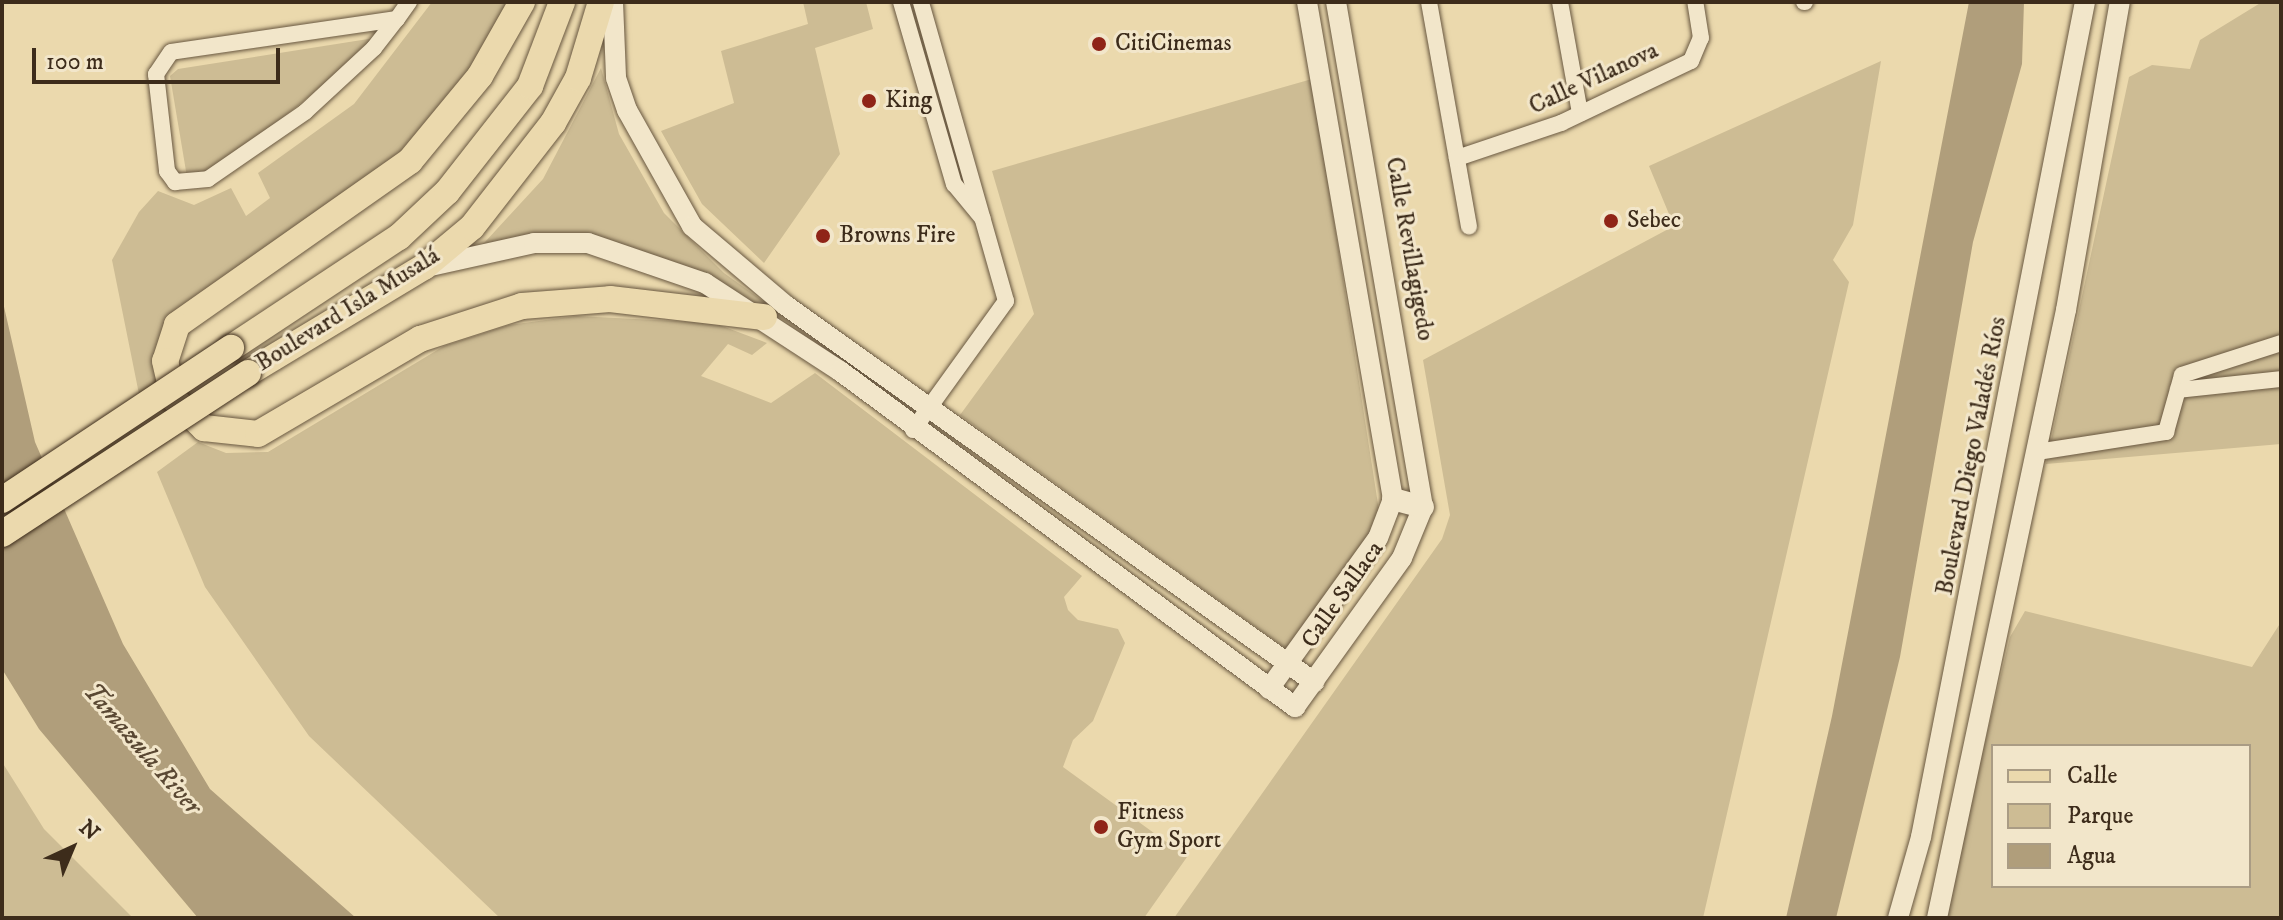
<!DOCTYPE html>
<meta charset="utf-8">
<style>
body{margin:0}
#map{position:relative;width:2283px;height:920px;overflow:hidden;background:#ebd9ad;font-family:"IM FELL DW Pica",serif}
div>[style]{position:absolute}
.green>*{inset:0;background:#cdbc94}
.water>*{inset:0;background:#b09e7b}
.roads{filter:drop-shadow(0 0 2px #685740) drop-shadow(0 0 2px #685740)}
.minor>*{height:16px;margin:-8px;padding:0 8px;transform-origin:8px;border-radius:8px;background:#f2e6ca}
.tertiary>*{height:20px;margin:-10px;padding:0 10px;transform-origin:10px;border-radius:10px;background:#f2e6ca}
.secondary>*{height:22px;margin:-11px;padding:0 11px;transform-origin:11px;border-radius:11px;background:#f2e6ca}
.primary>*{height:26px;margin:-13px;padding:0 13px;transform-origin:13px;border-radius:13px;background:#ebd9ad}
.bridges{filter:drop-shadow(0 0 2px #3d2c1b) drop-shadow(0 0 2px #3d2c1b)}
.primary-bridge>*{height:26px;margin:-13px;padding:0 13px;transform-origin:13px;border-radius:13px;background:#ebd9ad}
.dots>*{width:22px;height:22px;translate:-50% -50%;box-sizing:border-box;border:4px solid #f2e6ca;border-radius:50%}
span{translate:-50% -50%;white-space:nowrap;text-align:center;line-height:1.15;-webkit-text-stroke:6px #f2e6ca;paint-order:stroke}
.poi-label{font-size:24px;color:#3d2c1b}
.left{translate:0 -50%;text-align:left}
.street-label{font-size:24px;color:#3d2c1b}
.water-label{font-size:26px;color:#5a4833;font-style:italic}
.frame{position:absolute;inset:0;border:4px solid #3d2c1b;pointer-events:none}
.legend{position:absolute;left:1991px;top:744px;width:260px;height:144px;box-sizing:border-box;background:#f2e6ca;border:2px solid #aa9c84;margin:0;padding:10px 14px;list-style:none;font-size:24px;color:#3d2c1b}
.legend li{display:flex;align-items:center;gap:16px;height:40px}
.legend b{width:40px;border:2px solid #aa9c84}
.north{position:absolute;left:32px;top:808px;width:80px;height:80px;-webkit-text-stroke:6px #f2e6ca;paint-order:stroke;rotate:44deg;font-size:22px;font-weight:700;line-height:32px;text-align:center;color:#3d2c1b}
.north::after{content:'';display:block;margin:auto;width:28px;height:36px;background:#3d2c1b;clip-path:polygon(50% 0,100% 100%,50% 72%,0 100%)}
.scale{position:absolute;left:32px;top:48px;width:248px;height:36px;box-sizing:border-box;border:4px solid #3d2c1b;border-top:0;padding-left:10px;font-size:24px;line-height:28px;white-space:nowrap;color:#3d2c1b;-webkit-text-stroke:6px #f2e6ca;paint-order:stroke}
</style>
<div id="map">
<div class="green">
<i style="clip-path:polygon(432px 2px,514px 2px,424px 137px,182px 310px,161px 388px,140px 399px,112px 260px,139px 212px,158px 191px,194px 205px,231px 188px,246px 216px,270px 198px,258px 173px,354px 104px)"></i>
<i style="clip-path:polygon(803px 2px,866px 2px,873px 29px,815px 48px,840px 154px,764px 263px,702px 204px,661px 131px,734px 103px,721px 51px,808px 24px)"></i>
<i style="clip-path:polygon(2262px 2px,2281px 2px,2281px 444px,2046px 464px,2129px 77px,2152px 65px,2190px 69px,2200px 40px)"></i>
<i style="clip-path:polygon(381px 37px,221px 169px,187px 177px,170px 76px,178px 69px)"></i>
<i style="clip-path:polygon(1881px 61px,1853px 225px,1833px 260px,1849px 282px,1703px 918px,1174px 918px,1442px 539px,1450px 515px,1423px 360px,1674px 226px,1649px 166px)"></i>
<i style="clip-path:polygon(601px 68px,619px 134px,664px 213px,724px 273px,812px 336px,716px 282px,632px 249px,474px 254px,543px 179px)"></i>
<i style="clip-path:polygon(1312px 79px,1380px 517px,1291px 652px,960px 415px,1034px 314px,992px 171px)"></i>
<i style="clip-path:polygon(576px 316px,714px 323px,767px 343px,752px 355px,728px 344px,701px 376px,771px 403px,815px 373px,1082px 576px,1064px 597px,1068px 610px,1078px 620px,1118px 629px,1125px 643px,1093px 721px,1073px 740px,1063px 767px,1187px 857px,1144px 918px,500px 918px,309px 736px,205px 587px,157px 472px,198px 442px,226px 453px,268px 452px,444px 346px,509px 325px)"></i>
<i style="clip-path:polygon(evenodd,2025px 611px,2252px 667px,2281px 622px,2281px 918px,1943px 918px,2010px 637px,2025px 611px,1993px 746px,2249px 746px,2249px 886px,1993px 886px,1993px 746px)"></i>
<i style="clip-path:polygon(2px 762px,44px 829px,133px 918px,2px 918px)"></i>
</div>
<div class="water">
<i style="clip-path:polygon(1969px 2px,2024px 2px,2022px 64px,1973px 242px,1900px 657px,1836px 918px,1786px 918px,1832px 716px)"></i>
<i style="clip-path:polygon(2px 298px,35px 442px,123px 644px,210px 789px,356px 918px,198px 918px,39px 729px,2px 669px)"></i>
</div>
<div class="roads">
<div class="minor">
<i style="left:901px;top:2px;width:190px;rotate:73.8deg"></i>
<i style="left:954px;top:184px;width:45px;rotate:50.4deg"></i>
<i style="left:1429px;top:2px;width:228px;rotate:79.9deg"></i>
<i style="left:1560px;top:2px;width:113px;rotate:79.8deg"></i>
<i style="left:1804px;top:2px;width:1px"></i>
<i style="left:397px;top:19px;width:228px;rotate:171.7deg"></i>
<i style="left:171px;top:52px;width:27px;rotate:124deg"></i>
<i style="left:156px;top:74px;width:98px;rotate:83.5deg"></i>
<i style="left:167px;top:171px;width:14px;rotate:54deg"></i>
<i style="left:175px;top:182px;width:33px;rotate:-5deg"></i>
<i style="left:208px;top:179px;width:118px;rotate:-34.6deg"></i>
<i style="left:305px;top:112px;width:94px;rotate:-42.8deg"></i>
<i style="left:374px;top:48px;width:37px;rotate:-52deg"></i>
<i style="left:397px;top:19px;width:21px;rotate:-55deg"></i>
<i style="left:1457px;top:158px;width:110px;rotate:-18.6deg"></i>
<i style="left:1561px;top:123px;width:144px;rotate:-25.5deg"></i>
<i style="left:1691px;top:61px;width:25px;rotate:-67deg"></i>
<i style="left:1701px;top:38px;width:36px;rotate:-99deg"></i>
<i style="left:2178px;top:390px;width:104px;rotate:-6.1deg"></i>
<i style="left:913px;top:430px;width:159px;rotate:-54.2deg"></i>
<i style="left:1006px;top:301px;width:311px;rotate:-105.9deg"></i>
<i style="left:2037px;top:452px;width:131px;rotate:-8.8deg"></i>
<i style="left:2166px;top:432px;width:59px;rotate:-74.3deg"></i>
<i style="left:2182px;top:375px;width:104px;rotate:-17.9deg"></i>
</div>
<div class="tertiary">
<i style="left:613px;top:2px;width:76px;rotate:87.7deg"></i>
<i style="left:616px;top:78px;width:34px;rotate:71deg"></i>
<i style="left:627px;top:110px;width:133px;rotate:60.7deg"></i>
<i style="left:692px;top:226px;width:122px;rotate:40.3deg"></i>
<i style="left:785px;top:305px;width:650px;rotate:35.48deg"></i>
<i style="left:426px;top:267px;width:111px;rotate:-12.5deg"></i>
<i style="left:534px;top:243px;width:54px"></i>
<i style="left:588px;top:243px;width:124px;rotate:18.9deg"></i>
<i style="left:705px;top:283px;width:161px;rotate:33.1deg"></i>
<i style="left:840px;top:371px;width:566px;rotate:36.44deg"></i>
<i style="left:1295px;top:707px;width:183px;rotate:-54.3deg"></i>
<i style="left:1402px;top:558px;width:55px;rotate:-67.6deg"></i>
<i style="left:1423px;top:507px;width:512px;rotate:-99.77deg"></i>
<i style="left:1269px;top:689px;width:186px;rotate:-54.2deg"></i>
<i style="left:1378px;top:538px;width:42px;rotate:-69deg"></i>
<i style="left:1393px;top:499px;width:504px;rotate:-99.82deg"></i>
<i style="left:1898px;top:918px;width:84px;rotate:-74.1deg"></i>
<i style="left:1921px;top:837px;width:851px;rotate:-78.89deg"></i>
<i style="left:1937px;top:918px;width:622px;rotate:-78.02deg"></i>
<i style="left:2066px;top:310px;width:313px;rotate:-80.1deg"></i>
</div>
<div class="secondary">
<i style="left:1393px;top:499px;width:31px;rotate:15deg"></i>
</div>
<div class="primary">
<i style="left:522px;top:2px;width:85px;rotate:119.6deg"></i>
<i style="left:480px;top:76px;width:110px;rotate:129.5deg"></i>
<i style="left:410px;top:161px;width:285px;rotate:144.9deg"></i>
<i style="left:177px;top:325px;width:38px;rotate:108deg"></i>
<i style="left:165px;top:361px;width:39px;rotate:77deg"></i>
<i style="left:174px;top:399px;width:42px;rotate:44deg"></i>
<i style="left:204px;top:428px;width:54px;rotate:6.3deg"></i>
<i style="left:258px;top:434px;width:188px;rotate:-30.4deg"></i>
<i style="left:420px;top:339px;width:107px;rotate:-17.9deg"></i>
<i style="left:522px;top:306px;width:88px;rotate:-4.5deg"></i>
<i style="left:610px;top:299px;width:155px;rotate:6.7deg"></i>
<i style="left:231px;top:348px;width:201px;rotate:-33.5deg"></i>
<i style="left:399px;top:237px;width:66px;rotate:-43.2deg"></i>
<i style="left:447px;top:192px;width:135px;rotate:-51.9deg"></i>
<i style="left:530px;top:86px;width:90px;rotate:-69.1deg"></i>
<i style="left:248px;top:373px;width:205px;rotate:-31.1deg"></i>
<i style="left:424px;top:267px;width:62px;rotate:-39.8deg"></i>
<i style="left:472px;top:227px;width:132px;rotate:-52.1deg"></i>
<i style="left:553px;top:123px;width:51px;rotate:-60.9deg"></i>
<i style="left:578px;top:78px;width:79px;rotate:-73.2deg"></i>
</div>
</div>
<div class="bridges">
<div class="primary-bridge">
<i style="left:2px;top:500px;width:275px;rotate:-33.6deg"></i>
<i style="left:2px;top:534px;width:294px;rotate:-33.2deg"></i>
</div>
</div>
<div class="dots">
<i style="left:1099px;top:44px;background:#8f2418"></i>
<i style="left:869px;top:101px;background:#8f2418"></i>
<i style="left:1611px;top:221px;background:#8f2418"></i>
<i style="left:823px;top:236px;background:#8f2418"></i>
<i style="left:1101px;top:827px;background:#8f2418"></i>
</div>
<div class="poi-label">
<span class="left" style="left:1115px;top:44px">CitiCinemas</span>
<span class="left" style="left:885px;top:101px">King</span>
<span class="left" style="left:1627px;top:221px">Sebec</span>
<span class="left" style="left:839px;top:236px">Browns Fire</span>
<span class="left" style="left:1117px;top:827px">Fitness<br>Gym Sport</span>
</div>
<div class="street-label">
<span style="left:1594px;top:79px;rotate:-25deg">Calle Vilanova</span>
<span style="left:1409px;top:249px;rotate:80deg">Calle Revillagigedo</span>
<span style="left:348px;top:310px;rotate:-32deg">Boulevard Isla Musalá</span>
<span style="left:1972px;top:456px;rotate:-79deg">Boulevard Diego Valadés Ríos</span>
<span style="left:1343px;top:595px;rotate:-55deg">Calle Sallaca</span>
</div>
<div class="water-label">
<span style="left:142px;top:749px;rotate:49deg">Tamazula River</span>
</div>
<div class="frame"></div>
<ul class="legend">
<li><b style="height:10px;background:#ebd9ad"></b>Calle</li>
<li><b style="height:22px;background:#cdbc94"></b>Parque</li>
<li><b style="height:22px;background:#b09e7b"></b>Agua</li>
</ul>
<div class="north">N</div>
<div class="scale">100 m</div>
</div>
